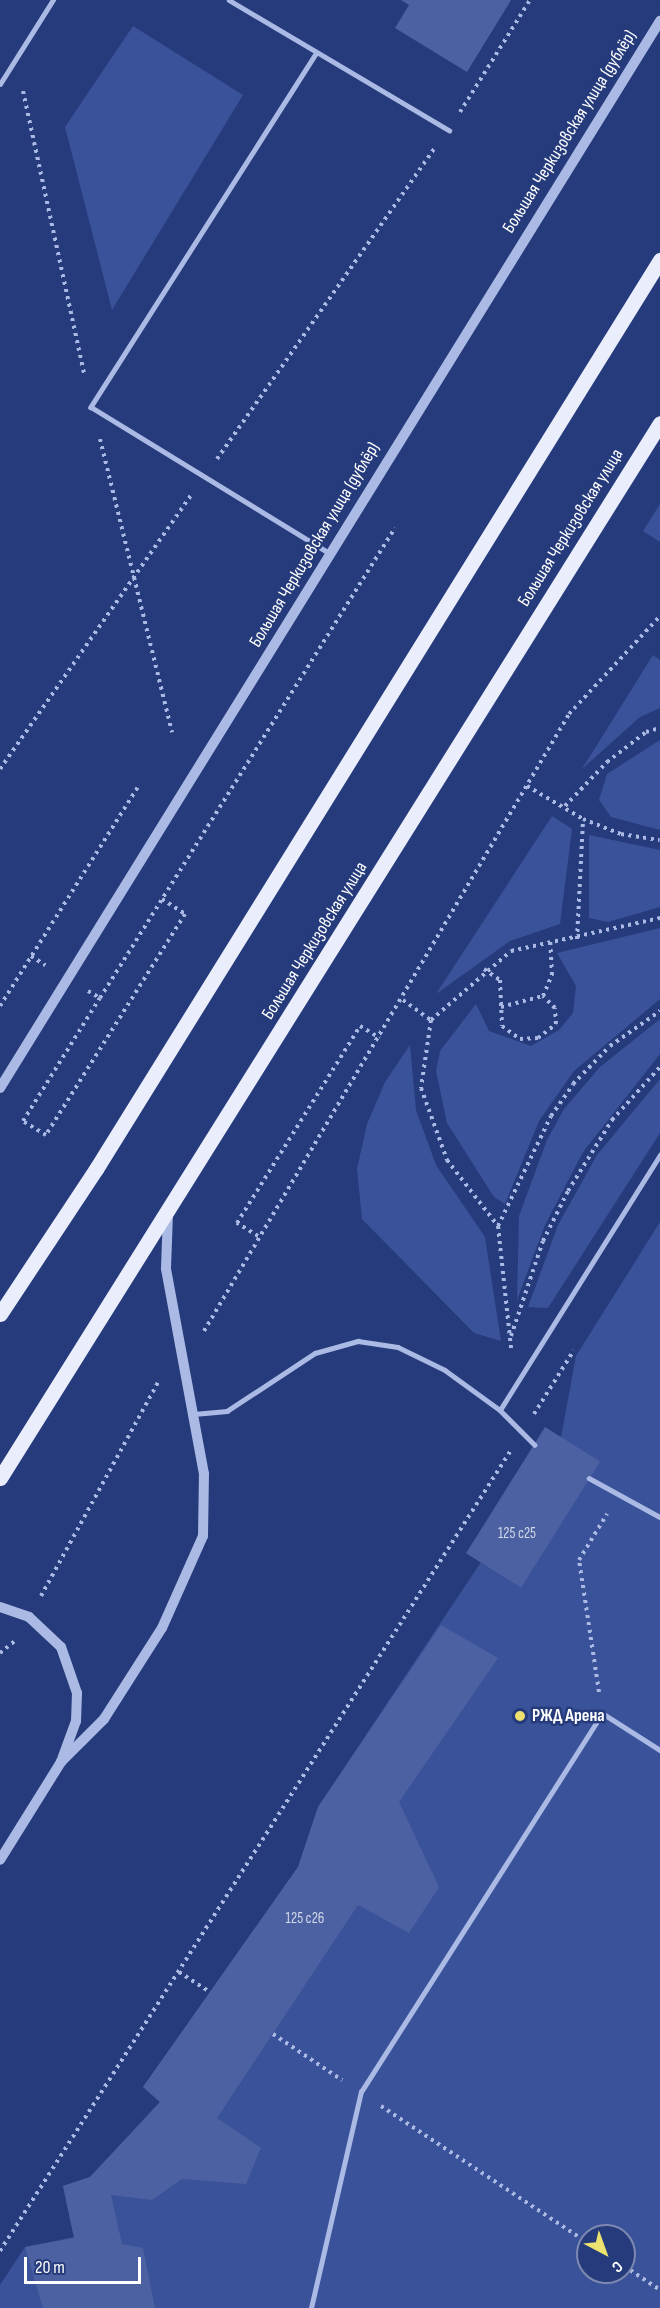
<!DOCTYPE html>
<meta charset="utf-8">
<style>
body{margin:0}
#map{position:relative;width:660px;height:2308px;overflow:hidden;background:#263b7b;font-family:"Sofia Sans Condensed",sans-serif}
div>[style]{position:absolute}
.green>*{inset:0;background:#3a5299}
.building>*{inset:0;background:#4b61a2;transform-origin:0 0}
.path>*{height:4px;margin-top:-2px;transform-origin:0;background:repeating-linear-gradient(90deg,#abbae4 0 3px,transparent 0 7.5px)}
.service>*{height:4.5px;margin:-2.25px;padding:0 2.25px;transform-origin:2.25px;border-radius:2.25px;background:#abbae4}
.tertiary>*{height:10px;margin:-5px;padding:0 5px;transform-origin:5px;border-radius:5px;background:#abbae4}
.primary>*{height:15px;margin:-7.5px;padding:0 7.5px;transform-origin:7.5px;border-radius:7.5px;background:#eaeefc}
.dots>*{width:16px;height:16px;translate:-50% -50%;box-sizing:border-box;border:3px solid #263b7b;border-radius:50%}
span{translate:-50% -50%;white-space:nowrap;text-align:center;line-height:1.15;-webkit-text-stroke:5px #263b7b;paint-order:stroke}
.number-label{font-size:15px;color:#d2d8e8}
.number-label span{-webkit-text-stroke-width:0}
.street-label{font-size:18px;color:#fff}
.poi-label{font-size:18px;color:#fff;font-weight:700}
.left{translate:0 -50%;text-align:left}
.north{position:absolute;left:576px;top:2224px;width:60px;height:60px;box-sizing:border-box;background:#263b7b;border:2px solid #7d89b0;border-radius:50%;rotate:139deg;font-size:16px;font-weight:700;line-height:24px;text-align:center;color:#fff}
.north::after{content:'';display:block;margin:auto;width:21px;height:27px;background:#ede170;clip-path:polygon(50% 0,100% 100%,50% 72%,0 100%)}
.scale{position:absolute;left:24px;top:2257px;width:117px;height:27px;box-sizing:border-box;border:3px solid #fff;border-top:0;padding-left:8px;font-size:18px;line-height:21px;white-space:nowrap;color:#fff;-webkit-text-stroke:4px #263b7b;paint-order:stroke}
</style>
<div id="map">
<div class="green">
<i style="clip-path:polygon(133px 26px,243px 95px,112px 310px,65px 127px)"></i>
<i style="clip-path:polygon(660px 504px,660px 542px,643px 531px)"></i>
<i style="clip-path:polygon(653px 655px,660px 660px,660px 708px,640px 717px,582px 769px)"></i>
<i style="clip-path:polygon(660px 740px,660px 830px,611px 817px,599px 800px,607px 774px)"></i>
<i style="clip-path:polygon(552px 816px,572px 829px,560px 924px,510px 941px,436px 994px)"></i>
<i style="clip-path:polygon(589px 835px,660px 850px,660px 907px,608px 922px,589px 918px)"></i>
<i style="clip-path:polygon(660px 928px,660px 999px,574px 1071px,539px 1121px,505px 1204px,494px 1197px,447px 1123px,436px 1071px,440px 1051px,476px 1004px,489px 1031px,531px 1046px,559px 1030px,573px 1013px,576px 986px,557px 953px)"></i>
<i style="clip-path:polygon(660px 1019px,660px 1054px,583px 1152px,545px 1225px,517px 1300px,519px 1216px,547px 1140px,564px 1109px,600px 1067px)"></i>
<i style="clip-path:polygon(410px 1045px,416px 1110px,436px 1165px,485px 1237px,501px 1341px,474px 1333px,362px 1219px,357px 1169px,367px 1124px,385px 1082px)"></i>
<i style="clip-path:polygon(660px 1079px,660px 1133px,548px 1308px,528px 1307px,558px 1225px,597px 1155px)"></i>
<i style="clip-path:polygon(evenodd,660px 1222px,660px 2308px,0 2308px,0 2285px,25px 2247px,74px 2237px,63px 2186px,90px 2177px,160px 2102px,143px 2087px,298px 1867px,318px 1807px,481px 1562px,468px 1554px,535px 1445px,561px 1437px,576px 1356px,660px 1222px,588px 2236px,624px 2236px,624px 2272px,588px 2272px,588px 2236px)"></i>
</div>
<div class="building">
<i style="clip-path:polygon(401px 0,511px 0,467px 72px,395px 28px,409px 5px)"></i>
<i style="left:545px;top:1427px;width:65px;height:149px;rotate:32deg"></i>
<i style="clip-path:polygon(441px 1625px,498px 1658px,399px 1802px,439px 1887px,409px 1933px,358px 1905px,217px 2118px,261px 2148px,246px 2184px,182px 2179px,152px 2200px,111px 2195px,122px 2244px,143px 2248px,155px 2308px,43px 2308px,25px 2247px,74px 2238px,63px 2186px,90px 2177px,160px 2102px,143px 2087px,298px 1867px,318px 1807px)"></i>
</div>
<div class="path">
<i style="left:23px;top:91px;width:289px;rotate:77.8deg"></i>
<i style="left:460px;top:112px;width:132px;rotate:-58deg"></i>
<i style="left:100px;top:439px;width:302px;rotate:76.2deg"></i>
<i style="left:217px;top:459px;width:380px;rotate:-55deg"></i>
<i style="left:0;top:769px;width:335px;rotate:-55.1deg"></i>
<i style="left:527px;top:786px;width:65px;rotate:30.5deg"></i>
<i style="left:583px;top:819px;width:41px;rotate:21.5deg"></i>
<i style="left:621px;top:834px;width:39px;rotate:9deg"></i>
<i style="left:565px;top:806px;width:61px;rotate:-46.3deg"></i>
<i style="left:607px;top:762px;width:49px;rotate:-37.6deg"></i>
<i style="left:646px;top:732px;width:15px;rotate:-16deg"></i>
<i style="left:162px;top:899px;width:27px;rotate:33deg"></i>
<i style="left:185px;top:914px;width:261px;rotate:122.2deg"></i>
<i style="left:46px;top:1135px;width:27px;rotate:-149deg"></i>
<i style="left:23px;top:1121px;width:145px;rotate:-58deg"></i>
<i style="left:100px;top:998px;width:555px;rotate:-57.89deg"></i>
<i style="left:577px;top:939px;width:119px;rotate:-87.1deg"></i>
<i style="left:31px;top:956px;width:17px;rotate:33deg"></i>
<i style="left:484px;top:969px;width:19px;rotate:35deg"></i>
<i style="left:500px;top:980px;width:46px;rotate:87.5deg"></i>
<i style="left:502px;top:1026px;width:22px;rotate:36deg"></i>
<i style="left:520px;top:1039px;width:18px;rotate:-3deg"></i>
<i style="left:538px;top:1038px;width:23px;rotate:-38deg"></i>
<i style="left:556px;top:1024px;width:16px;rotate:-94deg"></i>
<i style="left:555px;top:1008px;width:17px;rotate:-135deg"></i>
<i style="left:543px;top:996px;width:23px;rotate:-67deg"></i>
<i style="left:552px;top:975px;width:34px;rotate:-93deg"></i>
<i style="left:88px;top:991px;width:14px;rotate:30deg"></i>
<i style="left:403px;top:1000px;width:34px;rotate:36deg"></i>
<i style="left:431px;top:1020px;width:69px;rotate:98.4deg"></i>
<i style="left:421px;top:1088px;width:77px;rotate:70.1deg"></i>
<i style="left:447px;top:1160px;width:83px;rotate:52.3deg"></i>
<i style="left:498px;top:1226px;width:123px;rotate:83.9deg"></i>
<i style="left:0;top:1006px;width:262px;rotate:-57.8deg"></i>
<i style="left:501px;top:1007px;width:43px;rotate:-14.7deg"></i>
<i style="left:431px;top:1020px;width:106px;rotate:-40.8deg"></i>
<i style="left:511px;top:951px;width:153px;rotate:-12.5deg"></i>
<i style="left:498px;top:1226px;width:122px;rotate:-64.3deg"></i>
<i style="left:551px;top:1116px;width:39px;rotate:-55deg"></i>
<i style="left:573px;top:1084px;width:53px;rotate:-45.8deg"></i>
<i style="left:610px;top:1046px;width:61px;rotate:-35deg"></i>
<i style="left:258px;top:1236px;width:25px;rotate:-148deg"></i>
<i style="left:237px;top:1223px;width:232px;rotate:-58deg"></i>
<i style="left:360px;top:1026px;width:23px;rotate:31deg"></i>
<i style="left:204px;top:1331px;width:717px;rotate:-59.39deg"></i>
<i style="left:569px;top:714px;width:134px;rotate:-47.1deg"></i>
<i style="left:511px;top:1336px;width:100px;rotate:-71.4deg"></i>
<i style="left:543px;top:1241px;width:56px;rotate:-63.4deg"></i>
<i style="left:568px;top:1191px;width:84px;rotate:-58.2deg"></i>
<i style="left:612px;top:1120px;width:72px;rotate:-47.8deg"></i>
<i style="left:534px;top:1414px;width:75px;rotate:-58deg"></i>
<i style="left:41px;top:1596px;width:247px;rotate:-61.3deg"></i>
<i style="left:0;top:1653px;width:21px;rotate:-39deg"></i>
<i style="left:599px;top:1692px;width:134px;rotate:-98.6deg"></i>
<i style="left:579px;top:1560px;width:54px;rotate:-58.7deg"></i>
<i style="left:179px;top:1972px;width:37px;rotate:33deg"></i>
<i style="left:273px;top:2034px;width:83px;rotate:33.7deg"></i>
<i style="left:381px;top:2106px;width:248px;rotate:33.5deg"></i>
<i style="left:0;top:2251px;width:950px;rotate:-57.46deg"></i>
<i style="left:624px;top:2266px;width:43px;rotate:33.7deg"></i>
</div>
<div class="service">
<i style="left:229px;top:0;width:256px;rotate:30.6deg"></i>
<i style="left:316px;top:54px;width:419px;rotate:122.5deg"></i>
<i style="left:91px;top:407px;width:279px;rotate:31.5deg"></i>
<i style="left:0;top:84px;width:99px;rotate:-57.8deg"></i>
<i style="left:500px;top:1410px;width:301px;rotate:-57.9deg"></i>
<i style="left:194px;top:1414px;width:33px;rotate:-5deg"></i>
<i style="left:227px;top:1411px;width:105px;rotate:-33.4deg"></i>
<i style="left:315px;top:1353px;width:45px;rotate:-15.6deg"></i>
<i style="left:358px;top:1341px;width:40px;rotate:8.5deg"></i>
<i style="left:398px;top:1347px;width:52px;rotate:26.1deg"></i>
<i style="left:445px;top:1370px;width:68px;rotate:36deg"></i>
<i style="left:500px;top:1410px;width:49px;rotate:45deg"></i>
<i style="left:589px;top:1478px;width:81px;rotate:28.8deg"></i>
<i style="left:311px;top:2308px;width:222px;rotate:-77deg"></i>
<i style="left:361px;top:2092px;width:449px;rotate:-57.5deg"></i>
<i style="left:602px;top:1713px;width:69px;rotate:32.5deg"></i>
</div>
<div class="tertiary">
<i style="left:0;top:1088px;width:1255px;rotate:-58.26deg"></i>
<i style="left:0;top:1607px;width:31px;rotate:19deg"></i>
<i style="left:29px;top:1617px;width:44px;rotate:43.2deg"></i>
<i style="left:61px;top:1647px;width:49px;rotate:70.8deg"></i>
<i style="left:77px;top:1693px;width:28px;rotate:92deg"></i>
<i style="left:76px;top:1721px;width:44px;rotate:110.1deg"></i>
<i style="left:61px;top:1762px;width:115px;rotate:121.9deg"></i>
<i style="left:61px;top:1762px;width:61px;rotate:-45deg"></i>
<i style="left:104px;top:1719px;width:108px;rotate:-57.5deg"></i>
<i style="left:162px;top:1628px;width:101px;rotate:-66deg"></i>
<i style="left:203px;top:1536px;width:62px;rotate:-89.1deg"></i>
<i style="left:204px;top:1474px;width:209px;rotate:-100.5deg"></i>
<i style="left:166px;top:1268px;width:54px;rotate:-87.9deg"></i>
</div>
<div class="primary">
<i style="left:0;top:1314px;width:174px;rotate:-56.5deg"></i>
<i style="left:96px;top:1169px;width:1070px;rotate:-58.18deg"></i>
<i style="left:0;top:1478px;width:1244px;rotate:-57.97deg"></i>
</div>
<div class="dots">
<i style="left:520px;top:1716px;background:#ede170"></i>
</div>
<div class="number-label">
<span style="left:517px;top:1534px">125 c25</span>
<span style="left:305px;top:1919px">125 c26</span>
</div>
<div class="street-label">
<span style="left:570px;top:132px;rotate:-58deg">Большая Черкизовская улица (дублёр)</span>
<span style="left:571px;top:528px;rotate:-58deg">Большая Черкизовская улица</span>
<span style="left:315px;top:545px;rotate:-59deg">Большая Черкизовская улица (дублёр)</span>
<span style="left:315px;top:941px;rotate:-58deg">Большая Черкизовская улица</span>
</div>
<div class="poi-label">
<span class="left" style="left:532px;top:1716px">РЖД Арена</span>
</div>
<div class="north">С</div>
<div class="scale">20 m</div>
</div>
